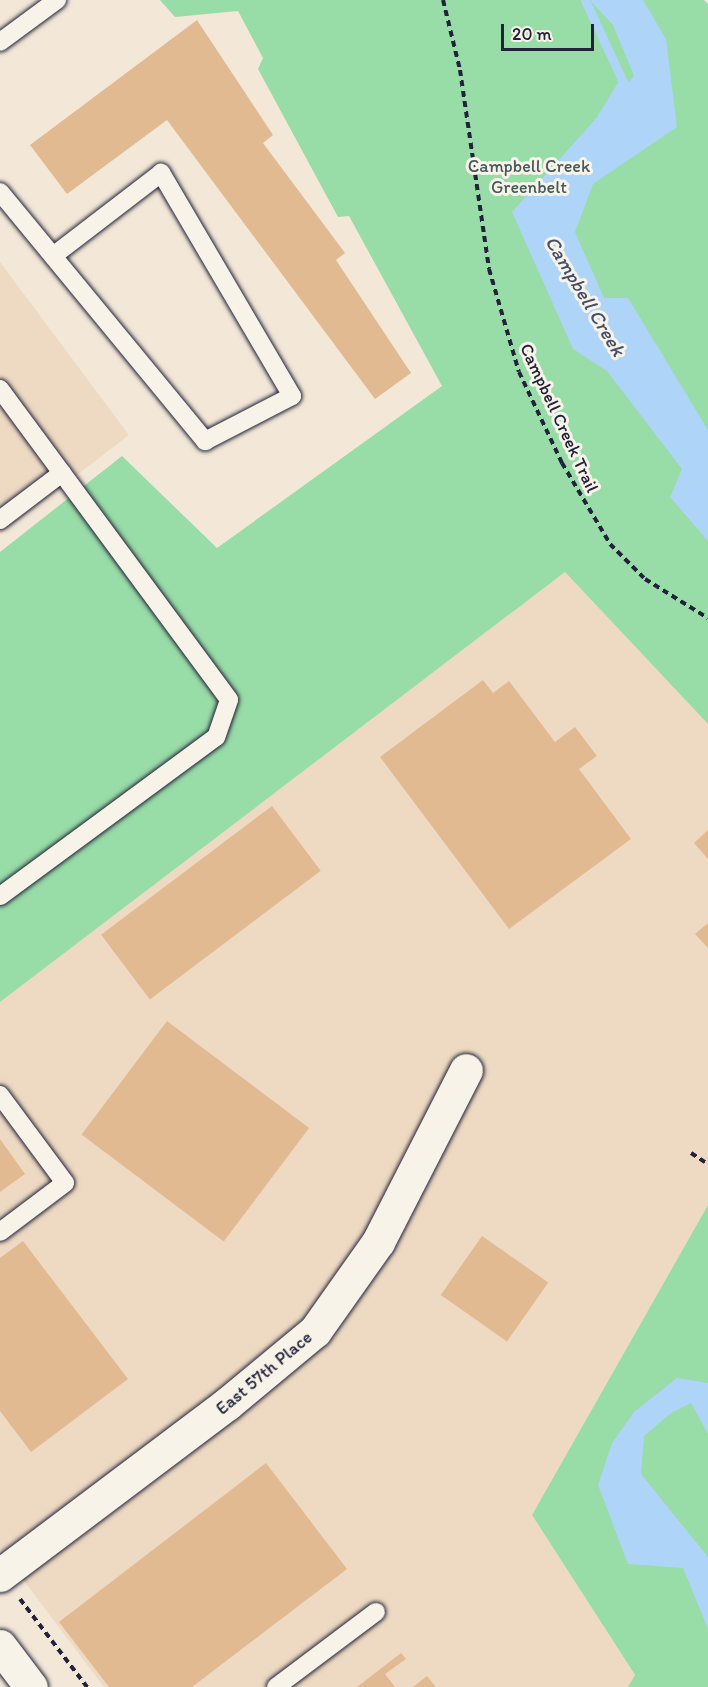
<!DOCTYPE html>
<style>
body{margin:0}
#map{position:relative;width:708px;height:1687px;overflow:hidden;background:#f3e8d7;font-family:Itim,sans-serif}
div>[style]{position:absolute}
.built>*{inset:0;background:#eedac2}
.green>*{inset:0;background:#98dca7}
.water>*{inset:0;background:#aed4f8}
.stream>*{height:9px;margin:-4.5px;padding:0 4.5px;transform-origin:4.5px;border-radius:4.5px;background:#aed4f8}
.building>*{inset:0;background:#e1ba92;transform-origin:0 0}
.path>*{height:4px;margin-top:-2px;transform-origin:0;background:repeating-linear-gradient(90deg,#22223b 0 6px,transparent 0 10.5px)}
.roads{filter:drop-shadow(0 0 2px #22223b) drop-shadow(0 0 2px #22223b)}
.lane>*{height:18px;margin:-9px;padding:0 9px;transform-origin:9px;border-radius:9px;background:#f7f3e8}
.street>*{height:33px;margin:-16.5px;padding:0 16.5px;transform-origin:16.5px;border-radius:16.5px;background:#f7f3e8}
.secondary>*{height:33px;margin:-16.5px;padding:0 16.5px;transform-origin:16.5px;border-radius:16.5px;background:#f7f3e8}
span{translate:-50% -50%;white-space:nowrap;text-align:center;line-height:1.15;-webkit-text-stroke:6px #f7f3e8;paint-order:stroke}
.park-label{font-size:18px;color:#455a5b}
.street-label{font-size:18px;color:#22223b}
.water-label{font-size:20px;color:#454e6a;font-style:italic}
.scale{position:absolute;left:501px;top:24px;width:93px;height:27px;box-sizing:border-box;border:3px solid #22223b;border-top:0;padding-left:8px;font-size:18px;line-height:21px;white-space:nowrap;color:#22223b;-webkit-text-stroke:4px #f7f3e8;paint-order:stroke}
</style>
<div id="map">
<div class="built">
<i style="clip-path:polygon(0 262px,129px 435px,0 534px)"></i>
<i style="clip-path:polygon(565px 572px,708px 724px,708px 1205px,532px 1515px,636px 1677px,628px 1687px,104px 1687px,0 1549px,0 1002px)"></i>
</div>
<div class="green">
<i style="clip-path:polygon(160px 0,704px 0,708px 4px,708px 724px,565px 572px,0 1002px,0 552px,122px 456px,217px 548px,442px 386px,349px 216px,338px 217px,258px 69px,263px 58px,238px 11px,175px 17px)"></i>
<i style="clip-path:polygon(708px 1205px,708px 1687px,628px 1687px,635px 1675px,532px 1515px)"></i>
</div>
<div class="water">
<i style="clip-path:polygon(590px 0,643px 0,666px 39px,677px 127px,593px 184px,575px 232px,604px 298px,628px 298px,708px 430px,708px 541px,670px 497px,682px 469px,607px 371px,573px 349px,512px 212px,634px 76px,613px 25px)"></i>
<i style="clip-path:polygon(677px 1378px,708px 1383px,708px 1434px,691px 1403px,671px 1413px,644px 1436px,641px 1474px,708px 1557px,708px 1629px,683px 1568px,628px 1564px,598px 1485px,612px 1443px,634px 1412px)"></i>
</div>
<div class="stream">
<i style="left:585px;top:0;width:90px;rotate:65.1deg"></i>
<i style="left:623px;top:82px;width:39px;rotate:122deg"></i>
</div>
<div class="building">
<i style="clip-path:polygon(197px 20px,273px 135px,263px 143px,345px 253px,336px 260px,411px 373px,375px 399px,167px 120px,67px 194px,30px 145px)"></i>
<i style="clip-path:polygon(483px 680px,493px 693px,509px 681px,555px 742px,575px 727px,597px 756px,579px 769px,631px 839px,509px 929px,380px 757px)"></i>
<i style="left:272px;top:806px;width:81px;height:214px;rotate:53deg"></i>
<i style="clip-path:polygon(708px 830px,708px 859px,694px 843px)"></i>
<i style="clip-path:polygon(708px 923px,708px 948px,695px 934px)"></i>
<i style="left:167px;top:1021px;width:178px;height:142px;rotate:37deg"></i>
<i style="clip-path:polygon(0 1139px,25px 1174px,0 1192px)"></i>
<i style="left:482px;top:1236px;width:81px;height:72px;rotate:35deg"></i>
<i style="clip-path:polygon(23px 1241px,128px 1379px,31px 1452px,0 1411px,0 1258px)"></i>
<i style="clip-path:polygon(266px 1463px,347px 1569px,192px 1687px,109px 1687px,59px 1622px)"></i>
<i style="clip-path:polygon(401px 1653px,406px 1659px,385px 1674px,395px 1687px,357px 1687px)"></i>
<i style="clip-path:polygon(427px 1676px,436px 1687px,413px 1687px)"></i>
</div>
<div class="path">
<i style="left:443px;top:0;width:72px;rotate:76.3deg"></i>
<i style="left:460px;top:70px;width:201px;rotate:81.7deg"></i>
<i style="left:489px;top:269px;width:107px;rotate:73.8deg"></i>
<i style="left:519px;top:372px;width:101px;rotate:64.7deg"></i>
<i style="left:562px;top:463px;width:94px;rotate:59.3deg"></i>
<i style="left:610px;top:544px;width:49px;rotate:45deg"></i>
<i style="left:645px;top:579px;width:74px;rotate:31.8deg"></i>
<i style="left:691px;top:1153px;width:20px;rotate:33deg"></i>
<i style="left:20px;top:1599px;width:111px;rotate:52.7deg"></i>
</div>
<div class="roads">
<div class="lane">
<i style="left:0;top:42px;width:71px;rotate:-36.4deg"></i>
<i style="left:0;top:192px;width:323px;rotate:50.5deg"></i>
<i style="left:205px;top:441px;width:98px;rotate:-27.3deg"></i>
<i style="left:292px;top:396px;width:259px;rotate:-120.4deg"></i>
<i style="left:161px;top:173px;width:136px;rotate:142.5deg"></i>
<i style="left:0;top:389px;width:386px;rotate:53.6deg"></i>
<i style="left:229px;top:700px;width:39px;rotate:109deg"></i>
<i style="left:216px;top:737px;width:268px;rotate:143.6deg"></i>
<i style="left:0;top:520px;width:78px;rotate:-37.2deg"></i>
<i style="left:0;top:1095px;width:109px;rotate:53.5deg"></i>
<i style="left:65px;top:1183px;width:81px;rotate:143deg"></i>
<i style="left:276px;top:1687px;width:125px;rotate:-36.9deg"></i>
</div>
<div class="street">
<i style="left:0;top:1575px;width:284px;rotate:-37deg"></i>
<i style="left:227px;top:1404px;width:114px;rotate:-39.7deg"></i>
<i style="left:315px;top:1331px;width:109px;rotate:-54.7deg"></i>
<i style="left:378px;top:1242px;width:193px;rotate:-62.9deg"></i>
</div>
<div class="secondary">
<i style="left:0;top:1646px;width:51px;rotate:52.9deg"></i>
</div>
</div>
<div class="park-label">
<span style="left:529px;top:177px">Campbell Creek<br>Greenbelt</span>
</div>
<div class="street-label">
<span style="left:559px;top:418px;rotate:65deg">Campbell Creek Trail</span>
<span style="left:264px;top:1373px;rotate:-40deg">East 57th Place</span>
</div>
<div class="water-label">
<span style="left:585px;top:296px;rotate:59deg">Campbell Creek</span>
</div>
<div class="scale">20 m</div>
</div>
